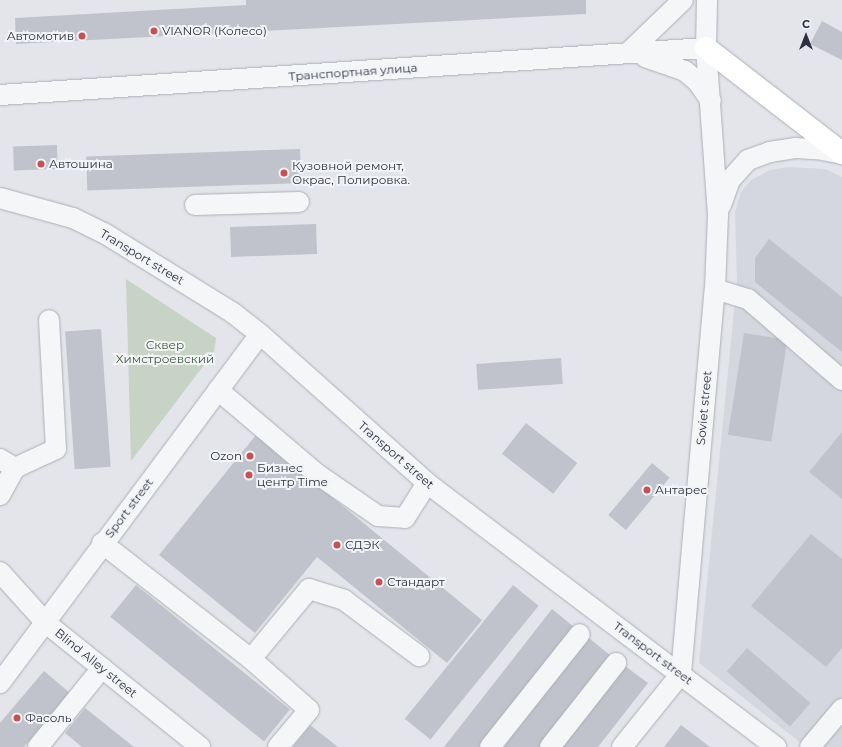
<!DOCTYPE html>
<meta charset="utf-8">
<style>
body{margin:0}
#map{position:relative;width:842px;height:747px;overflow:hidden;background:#e3e5ea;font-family:Montserrat,sans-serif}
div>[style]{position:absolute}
.built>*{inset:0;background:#d5d7df}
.green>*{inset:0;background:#c6d3c5}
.building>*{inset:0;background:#c0c3cc;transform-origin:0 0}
.roads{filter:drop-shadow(0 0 1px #acafb7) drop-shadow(0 0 1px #acafb7)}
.minor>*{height:20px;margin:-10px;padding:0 10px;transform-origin:10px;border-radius:10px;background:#f5f6f8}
.major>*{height:22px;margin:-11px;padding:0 11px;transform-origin:11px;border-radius:11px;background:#fff}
.dots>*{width:11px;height:11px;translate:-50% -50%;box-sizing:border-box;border:2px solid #f2f4f7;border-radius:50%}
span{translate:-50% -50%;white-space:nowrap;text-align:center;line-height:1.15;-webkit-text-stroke:4px #f2f4f7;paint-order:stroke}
.poi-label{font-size:12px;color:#2c3141}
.left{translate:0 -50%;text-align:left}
.right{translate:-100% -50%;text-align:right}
.street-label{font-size:12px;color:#2c3141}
.park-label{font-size:12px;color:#3c5b3a}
.north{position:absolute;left:786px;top:16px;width:40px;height:40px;-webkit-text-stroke:3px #f2f4f7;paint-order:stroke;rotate:0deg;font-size:11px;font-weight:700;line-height:16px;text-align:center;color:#2c3141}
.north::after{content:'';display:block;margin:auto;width:14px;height:18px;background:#2c3141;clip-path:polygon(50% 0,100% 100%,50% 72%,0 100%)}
</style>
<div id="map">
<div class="built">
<i style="clip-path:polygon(789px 167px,826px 169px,842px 177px,842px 747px,806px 747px,699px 663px,737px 281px,735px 212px,741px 192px,751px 180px,770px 170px)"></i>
</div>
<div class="green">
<i style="clip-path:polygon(126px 279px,216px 338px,214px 352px,131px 461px)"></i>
</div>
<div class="building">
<i style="clip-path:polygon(246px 0,586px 0,586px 14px,16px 44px,15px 18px,246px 5px)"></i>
<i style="clip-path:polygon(822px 21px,842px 32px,842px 60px,810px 44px)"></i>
<i style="left:57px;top:145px;width:24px;height:44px;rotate:88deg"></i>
<i style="left:300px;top:149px;width:34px;height:214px;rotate:88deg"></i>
<i style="left:316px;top:224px;width:30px;height:86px;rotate:88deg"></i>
<i style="clip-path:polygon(769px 239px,842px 297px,842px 352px,755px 282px,755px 258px)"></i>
<i style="left:101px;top:329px;width:138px;height:36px;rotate:86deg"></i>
<i style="left:744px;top:333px;width:44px;height:103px;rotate:9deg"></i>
<i style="left:561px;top:358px;width:26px;height:85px;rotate:86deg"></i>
<i style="left:526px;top:423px;width:65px;height:39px;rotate:38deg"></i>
<i style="clip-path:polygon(842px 432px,842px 499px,809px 472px)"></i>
<i style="clip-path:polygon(256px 435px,482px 620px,447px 663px,317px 557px,255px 633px,159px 555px)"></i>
<i style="left:652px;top:463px;width:23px;height:68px;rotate:40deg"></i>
<i style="clip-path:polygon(811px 534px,842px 559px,842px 648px,826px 667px,751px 606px)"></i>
<i style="left:136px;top:585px;width:198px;height:41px;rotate:39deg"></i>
<i style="left:513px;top:585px;width:33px;height:172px;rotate:39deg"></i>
<i style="clip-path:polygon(552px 609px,574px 627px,479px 747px,444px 747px)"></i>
<i style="clip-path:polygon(589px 638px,611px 656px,540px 747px,503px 747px)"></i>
<i style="left:747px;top:648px;width:84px;height:31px;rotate:41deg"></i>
<i style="clip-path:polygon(625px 666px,648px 683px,598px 747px,561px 747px)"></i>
<i style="clip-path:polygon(44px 671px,70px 693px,24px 747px,0 747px,0 723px)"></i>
<i style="clip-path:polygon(85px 708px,134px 747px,82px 747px,65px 733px)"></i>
<i style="clip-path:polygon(310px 725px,338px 747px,293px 747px)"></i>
<i style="clip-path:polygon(681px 725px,710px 747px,664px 747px)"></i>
</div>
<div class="roads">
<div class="minor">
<i style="left:628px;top:53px;width:76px;rotate:-43.9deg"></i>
<i style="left:645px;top:57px;width:42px;rotate:19.3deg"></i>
<i style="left:685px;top:71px;width:16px;rotate:40deg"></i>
<i style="left:697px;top:81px;width:24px;rotate:55deg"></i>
<i style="left:0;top:95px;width:708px;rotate:-3.81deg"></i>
<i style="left:0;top:198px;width:76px;rotate:15.3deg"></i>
<i style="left:73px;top:218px;width:34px;rotate:26deg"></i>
<i style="left:104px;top:233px;width:152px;rotate:31.8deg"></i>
<i style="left:233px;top:313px;width:34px;rotate:38deg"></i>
<i style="left:260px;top:334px;width:224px;rotate:41.7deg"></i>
<i style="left:427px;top:483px;width:438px;rotate:37.1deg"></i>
<i style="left:195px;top:205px;width:104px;rotate:-1.7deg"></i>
<i style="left:721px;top:205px;width:27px;rotate:-70deg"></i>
<i style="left:730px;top:180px;width:27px;rotate:-48deg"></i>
<i style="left:748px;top:160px;width:23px;rotate:-20deg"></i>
<i style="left:770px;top:152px;width:25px;rotate:-9deg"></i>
<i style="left:795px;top:148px;width:22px;rotate:3deg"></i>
<i style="left:817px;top:149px;width:25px;rotate:11deg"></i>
<i style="left:715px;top:289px;width:34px;rotate:17deg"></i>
<i style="left:748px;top:299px;width:124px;rotate:40.8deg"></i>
<i style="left:218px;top:390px;width:130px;rotate:40.3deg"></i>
<i style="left:317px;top:474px;width:74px;rotate:34.5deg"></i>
<i style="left:378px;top:516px;width:27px;rotate:4deg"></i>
<i style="left:405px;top:518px;width:41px;rotate:-57.8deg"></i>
<i style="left:0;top:459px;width:17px;rotate:31deg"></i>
<i style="left:15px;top:468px;width:31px;rotate:119deg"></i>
<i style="left:15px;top:468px;width:45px;rotate:-24.9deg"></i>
<i style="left:56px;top:449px;width:129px;rotate:-93.1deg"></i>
<i style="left:102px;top:543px;width:189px;rotate:37.9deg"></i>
<i style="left:251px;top:659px;width:91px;rotate:-50.4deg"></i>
<i style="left:309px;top:589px;width:37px;rotate:17deg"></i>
<i style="left:344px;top:600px;width:94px;rotate:36.7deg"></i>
<i style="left:0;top:572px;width:69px;rotate:48deg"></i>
<i style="left:46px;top:623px;width:198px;rotate:38.8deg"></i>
<i style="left:251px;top:659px;width:77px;rotate:41.3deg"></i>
<i style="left:309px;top:710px;width:48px;rotate:130deg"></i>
<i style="left:0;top:683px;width:435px;rotate:-53.3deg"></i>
<i style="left:38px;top:747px;width:102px;rotate:-51deg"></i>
<i style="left:490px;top:747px;width:144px;rotate:-51.5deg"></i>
<i style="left:550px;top:747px;width:107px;rotate:-51.8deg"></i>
<i style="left:622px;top:747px;width:94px;rotate:-51.1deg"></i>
<i style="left:681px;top:674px;width:386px;rotate:-85deg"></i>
<i style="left:715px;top:289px;width:74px;rotate:-87.7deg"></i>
<i style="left:718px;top:215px;width:167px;rotate:-94.1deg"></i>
<i style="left:706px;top:48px;width:48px;rotate:-88.8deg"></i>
<i style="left:810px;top:747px;width:50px;rotate:-49.9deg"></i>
</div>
<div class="major">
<i style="left:706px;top:48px;width:172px;rotate:37.7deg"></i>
</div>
</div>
<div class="dots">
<i style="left:154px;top:31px;background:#c55253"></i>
<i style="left:82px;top:36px;background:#c55253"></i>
<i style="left:41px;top:164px;background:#c55253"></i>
<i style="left:284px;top:173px;background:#c55253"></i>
<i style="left:250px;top:456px;background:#c55253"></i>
<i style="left:249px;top:475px;background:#c55253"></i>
<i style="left:647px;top:490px;background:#c55253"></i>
<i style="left:337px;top:545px;background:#c55253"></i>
<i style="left:379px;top:582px;background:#c55253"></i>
<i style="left:17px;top:718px;background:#c55253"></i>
</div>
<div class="poi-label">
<span class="left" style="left:162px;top:31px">VIANOR (Колесо)</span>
<span class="right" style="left:74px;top:36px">Автомотив</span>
<span class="left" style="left:49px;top:164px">Автошина</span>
<span class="left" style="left:292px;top:173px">Кузовной ремонт,<br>Окрас, Полировка.</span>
<span class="right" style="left:242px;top:456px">Ozon</span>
<span class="left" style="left:257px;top:475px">Бизнес<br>центр Time</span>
<span class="left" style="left:655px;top:490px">Антарес</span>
<span class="left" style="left:345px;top:545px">СДЭК</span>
<span class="left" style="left:387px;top:582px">Стандарт</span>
<span class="left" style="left:25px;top:718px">Фасоль</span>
</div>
<div class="street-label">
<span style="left:353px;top:72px;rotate:-4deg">Транспортная улица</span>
<span style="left:142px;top:257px;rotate:31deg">Transport street</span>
<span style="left:704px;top:408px;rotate:-85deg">Soviet street</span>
<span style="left:396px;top:455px;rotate:41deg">Transport street</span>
<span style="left:129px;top:508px;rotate:-53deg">Sport street</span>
<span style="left:653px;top:653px;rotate:37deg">Transport street</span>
<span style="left:96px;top:663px;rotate:39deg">Blind Alley street</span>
</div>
<div class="park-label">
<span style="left:165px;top:352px">Сквер<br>Химстроевский</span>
</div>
<div class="north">С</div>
</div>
